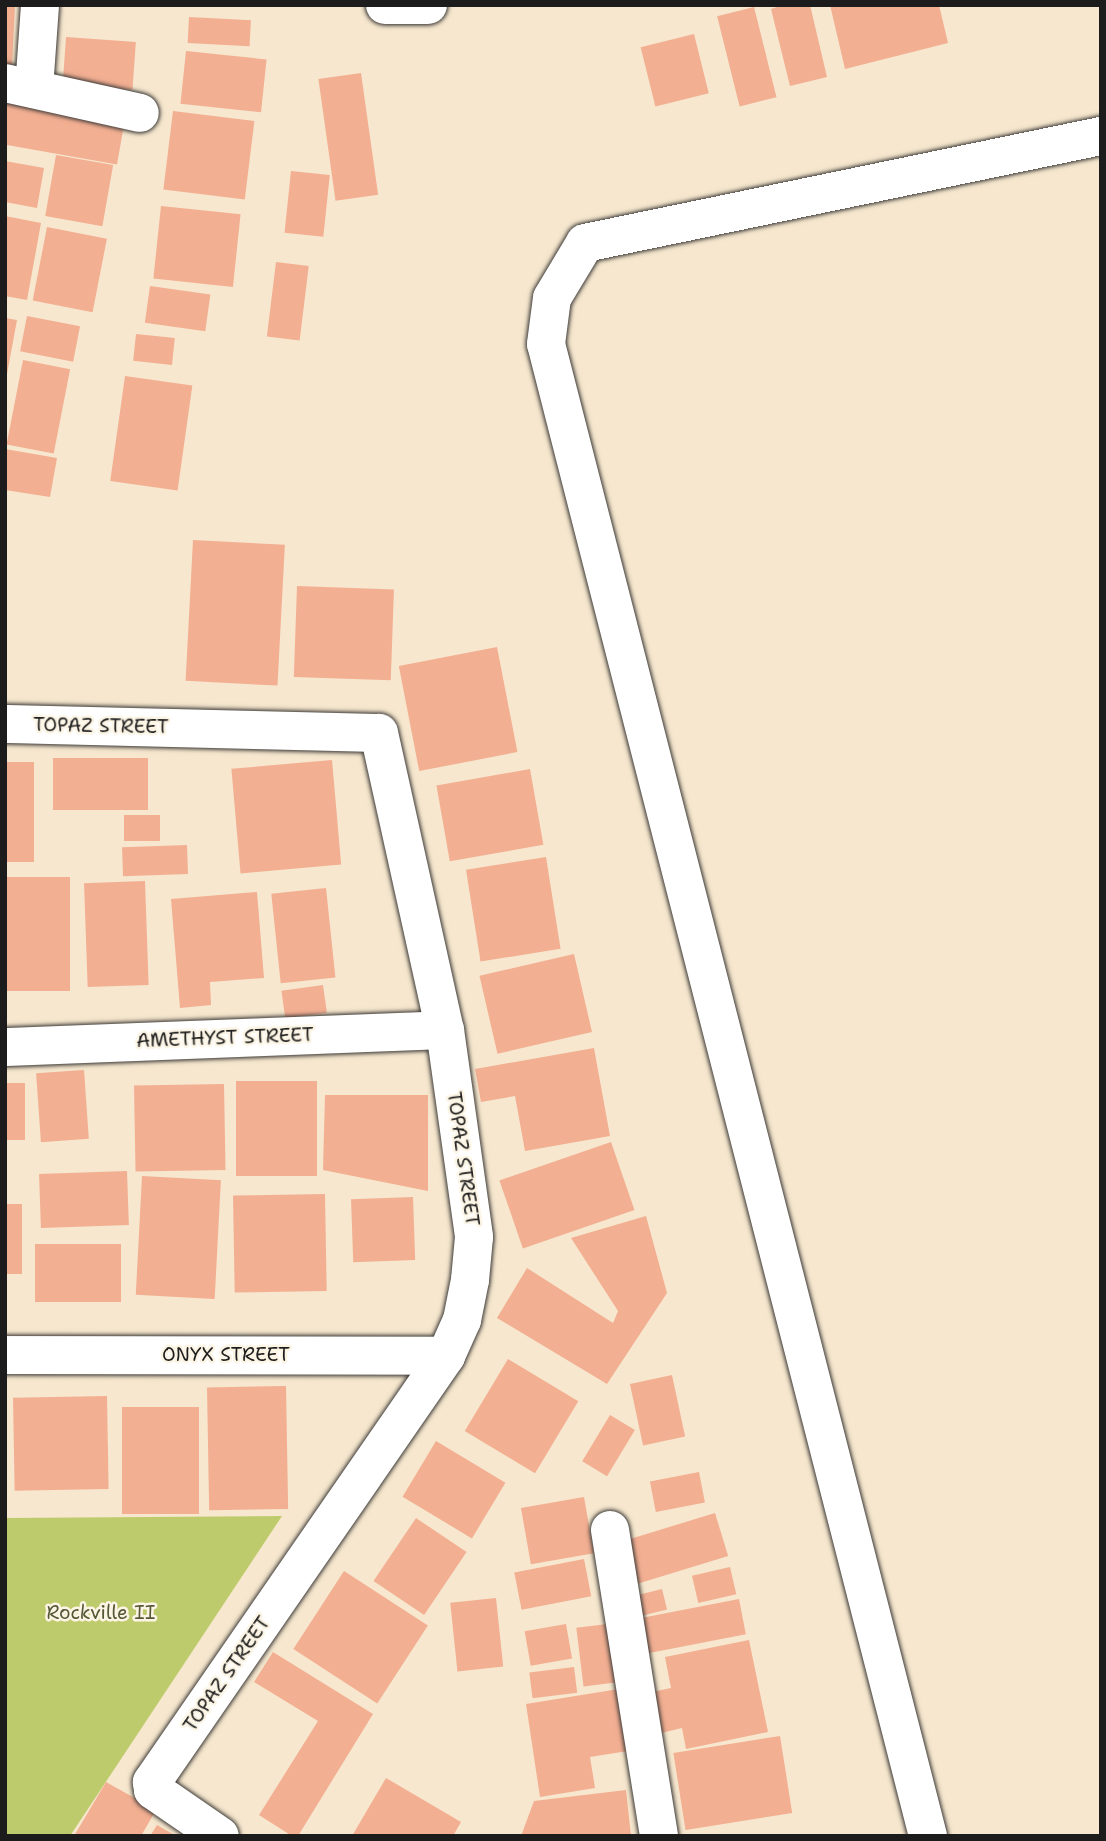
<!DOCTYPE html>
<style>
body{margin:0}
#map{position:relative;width:1106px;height:1841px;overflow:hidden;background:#f6e7ce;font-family:"Shantell Sans",sans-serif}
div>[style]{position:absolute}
.green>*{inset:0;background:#becb6d}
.building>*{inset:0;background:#f3af92;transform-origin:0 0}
.roads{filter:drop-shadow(0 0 2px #3d3a37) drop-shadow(0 0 2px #3d3a37)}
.minor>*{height:38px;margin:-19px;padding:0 19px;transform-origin:19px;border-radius:19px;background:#fff}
span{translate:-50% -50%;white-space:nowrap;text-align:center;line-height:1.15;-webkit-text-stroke:5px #fcf5e5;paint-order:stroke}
.street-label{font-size:19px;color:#1c1c1c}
.park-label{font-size:19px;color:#555938}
.frame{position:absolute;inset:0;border:7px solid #1c1c1c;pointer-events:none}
</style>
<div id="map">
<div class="green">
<i style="clip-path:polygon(282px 1516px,70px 1836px,5px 1836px,5px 1518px)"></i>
</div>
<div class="building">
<i style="clip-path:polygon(5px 5px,15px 5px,12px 66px,5px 65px)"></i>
<i style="clip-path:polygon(783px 5px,810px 5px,827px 77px,790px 86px,771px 9px)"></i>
<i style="clip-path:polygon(830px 5px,939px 5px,948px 43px,845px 69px)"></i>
<i style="left:754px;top:7px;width:93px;height:38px;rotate:76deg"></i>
<i style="left:189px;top:17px;width:62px;height:26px;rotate:3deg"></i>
<i style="left:694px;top:34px;width:61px;height:55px;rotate:76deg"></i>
<i style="left:66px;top:37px;width:70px;height:48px;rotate:4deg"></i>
<i style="left:186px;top:51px;width:81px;height:53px;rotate:6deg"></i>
<i style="left:361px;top:73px;width:123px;height:43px;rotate:82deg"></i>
<i style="left:5px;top:97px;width:122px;height:47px;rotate:10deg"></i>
<i style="left:173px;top:111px;width:82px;height:79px;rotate:7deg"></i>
<i style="left:56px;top:155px;width:58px;height:62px;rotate:10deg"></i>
<i style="clip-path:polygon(5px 161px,44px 168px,37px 208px,5px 202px)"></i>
<i style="left:291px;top:171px;width:39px;height:62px;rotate:6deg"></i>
<i style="left:161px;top:206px;width:80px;height:73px;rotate:6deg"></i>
<i style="clip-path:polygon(5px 216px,41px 223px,27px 300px,5px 296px)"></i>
<i style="left:47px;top:227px;width:61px;height:75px;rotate:11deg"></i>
<i style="left:276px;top:262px;width:33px;height:75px;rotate:7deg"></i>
<i style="left:150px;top:286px;width:61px;height:37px;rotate:8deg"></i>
<i style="left:27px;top:316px;width:54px;height:36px;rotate:11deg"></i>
<i style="clip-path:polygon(5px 318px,17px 320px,7px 374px,5px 374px)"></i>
<i style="left:136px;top:334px;width:39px;height:27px;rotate:6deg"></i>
<i style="left:23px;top:360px;width:48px;height:86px;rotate:11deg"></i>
<i style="left:125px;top:376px;width:68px;height:106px;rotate:8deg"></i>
<i style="clip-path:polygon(5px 449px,57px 458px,50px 497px,5px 490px)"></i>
<i style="left:193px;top:540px;width:92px;height:141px;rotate:3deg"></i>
<i style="left:297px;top:586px;width:97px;height:91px;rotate:2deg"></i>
<i style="left:497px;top:647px;width:107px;height:100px;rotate:79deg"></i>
<i style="left:148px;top:758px;width:52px;height:95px;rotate:90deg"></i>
<i style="left:332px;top:760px;width:105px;height:101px;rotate:85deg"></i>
<i style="left:5px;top:762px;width:29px;height:100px"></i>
<i style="left:530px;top:769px;width:77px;height:95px;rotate:80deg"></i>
<i style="left:160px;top:815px;width:26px;height:36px;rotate:90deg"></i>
<i style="left:187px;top:845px;width:29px;height:65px;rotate:88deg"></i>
<i style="left:546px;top:857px;width:93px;height:81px;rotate:81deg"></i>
<i style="left:5px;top:877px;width:65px;height:114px"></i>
<i style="left:145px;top:881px;width:104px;height:61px;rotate:88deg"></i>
<i style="left:326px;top:888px;width:90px;height:55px;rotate:84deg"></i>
<i style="clip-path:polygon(257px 892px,264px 978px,210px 982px,211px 1005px,180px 1008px,171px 899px)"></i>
<i style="left:574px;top:954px;width:80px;height:97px;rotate:77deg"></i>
<i style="left:323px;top:985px;width:28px;height:42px;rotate:82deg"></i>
<i style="clip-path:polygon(594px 1048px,610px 1136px,525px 1151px,515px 1096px,481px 1102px,475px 1069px)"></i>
<i style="left:84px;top:1070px;width:69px;height:48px;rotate:86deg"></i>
<i style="left:236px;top:1081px;width:81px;height:95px"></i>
<i style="left:5px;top:1083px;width:20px;height:57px"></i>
<i style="left:224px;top:1084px;width:86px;height:90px;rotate:89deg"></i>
<i style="clip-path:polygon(325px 1095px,428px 1095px,428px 1191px,323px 1170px)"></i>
<i style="left:611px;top:1142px;width:72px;height:118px;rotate:71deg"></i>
<i style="left:127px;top:1171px;width:54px;height:88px;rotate:88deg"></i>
<i style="left:142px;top:1176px;width:79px;height:119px;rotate:3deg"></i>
<i style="left:325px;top:1194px;width:97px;height:92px;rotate:89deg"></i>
<i style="left:413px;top:1197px;width:63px;height:62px;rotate:88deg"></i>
<i style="left:5px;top:1204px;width:17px;height:70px"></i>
<i style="clip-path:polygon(646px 1216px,667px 1293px,607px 1384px,497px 1318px,527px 1268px,613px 1323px,618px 1311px,571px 1238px)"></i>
<i style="left:121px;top:1244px;width:58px;height:86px;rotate:90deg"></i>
<i style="left:508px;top:1359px;width:82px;height:84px;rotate:31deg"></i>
<i style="left:672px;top:1375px;width:63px;height:43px;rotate:78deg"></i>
<i style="left:286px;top:1386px;width:123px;height:79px;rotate:89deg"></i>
<i style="left:107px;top:1396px;width:93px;height:94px;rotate:89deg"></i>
<i style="left:122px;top:1407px;width:77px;height:107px"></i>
<i style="left:610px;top:1415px;width:29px;height:54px;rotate:31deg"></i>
<i style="left:436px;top:1441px;width:81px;height:65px;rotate:31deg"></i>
<i style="left:699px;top:1472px;width:31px;height:50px;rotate:79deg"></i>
<i style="left:584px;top:1497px;width:57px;height:64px;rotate:80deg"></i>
<i style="left:715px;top:1513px;width:45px;height:99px;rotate:73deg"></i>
<i style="left:416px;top:1518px;width:61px;height:76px;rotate:34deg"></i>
<i style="left:584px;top:1559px;width:38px;height:71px;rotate:79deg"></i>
<i style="left:730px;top:1567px;width:28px;height:39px;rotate:77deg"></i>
<i style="left:344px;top:1571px;width:100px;height:93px;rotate:33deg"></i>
<i style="left:662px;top:1589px;width:21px;height:26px;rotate:76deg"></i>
<i style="left:496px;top:1598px;width:69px;height:46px;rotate:84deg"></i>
<i style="left:739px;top:1599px;width:36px;height:101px;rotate:79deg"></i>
<i style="left:616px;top:1623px;width:59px;height:40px;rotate:83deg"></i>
<i style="left:566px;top:1624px;width:35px;height:42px;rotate:80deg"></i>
<i style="clip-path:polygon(749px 1640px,768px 1732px,686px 1749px,682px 1728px,661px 1733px,652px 1692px,671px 1688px,665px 1657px)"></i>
<i style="clip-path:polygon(273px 1652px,373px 1714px,298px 1836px,292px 1836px,259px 1815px,318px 1721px,254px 1682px)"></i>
<i style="left:574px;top:1667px;width:26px;height:45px;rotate:83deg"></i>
<i style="clip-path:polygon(625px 1688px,634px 1750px,590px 1757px,595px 1788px,540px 1797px,526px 1704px)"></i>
<i style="left:780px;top:1736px;width:78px;height:108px;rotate:81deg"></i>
<i style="clip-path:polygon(386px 1778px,461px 1822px,453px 1836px,352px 1836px)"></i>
<i style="clip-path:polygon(106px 1782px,156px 1810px,141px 1836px,74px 1836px)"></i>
<i style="clip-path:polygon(626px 1790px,631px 1836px,521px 1836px,534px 1801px)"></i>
<i style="clip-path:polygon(157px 1825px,176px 1836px,150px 1836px)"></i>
</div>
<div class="roads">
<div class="minor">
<i style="left:385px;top:5px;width:43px"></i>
<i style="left:5px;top:83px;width:138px;rotate:12.5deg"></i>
<i style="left:34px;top:89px;width:84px;rotate:-85.9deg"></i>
<i style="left:5px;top:724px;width:374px;rotate:1.4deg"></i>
<i style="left:379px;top:733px;width:304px;rotate:77.5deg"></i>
<i style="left:445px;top:1030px;width:209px;rotate:82deg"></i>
<i style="left:474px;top:1237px;width:43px;rotate:95.3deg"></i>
<i style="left:470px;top:1280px;width:41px;rotate:101.3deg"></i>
<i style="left:462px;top:1320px;width:39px;rotate:114deg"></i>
<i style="left:446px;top:1356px;width:518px;rotate:124.61deg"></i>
<i style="left:152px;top:1782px;width:8px;rotate:83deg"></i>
<i style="left:153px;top:1790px;width:81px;rotate:34.5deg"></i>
<i style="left:5px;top:1047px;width:440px;rotate:-2.2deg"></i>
<i style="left:5px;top:1355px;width:441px;rotate:0.1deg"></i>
<i style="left:610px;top:1530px;width:310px;rotate:80.9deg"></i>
<i style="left:928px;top:1836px;width:1540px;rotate:-104.36deg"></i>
<i style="left:546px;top:344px;width:46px;rotate:-82.6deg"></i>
<i style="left:552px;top:298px;width:64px;rotate:-59deg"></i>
<i style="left:585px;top:243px;width:527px;rotate:-11.72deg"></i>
</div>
</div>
<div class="street-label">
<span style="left:101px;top:726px;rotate:1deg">TOPAZ STREET</span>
<span style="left:225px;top:1038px;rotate:-2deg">AMETHYST STREET</span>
<span style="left:463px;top:1159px;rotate:82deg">TOPAZ STREET</span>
<span style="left:226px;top:1355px">ONYX STREET</span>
<span style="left:227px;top:1674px;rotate:-55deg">TOPAZ STREET</span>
</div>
<div class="park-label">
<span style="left:101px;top:1613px">Rockville II</span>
</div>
<div class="frame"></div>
</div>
